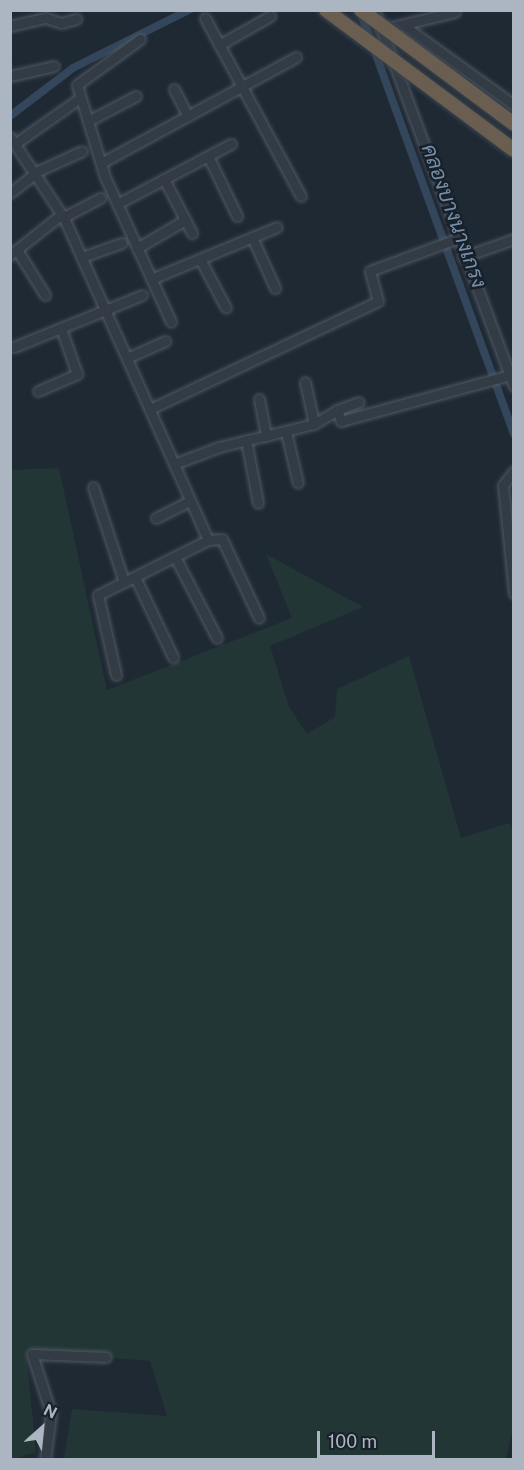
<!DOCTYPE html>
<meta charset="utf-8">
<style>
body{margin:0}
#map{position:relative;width:524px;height:1470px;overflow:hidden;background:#1f2934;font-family:"Public Sans",Sarabun,sans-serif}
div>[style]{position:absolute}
.green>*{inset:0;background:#223636}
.canal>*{height:8px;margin:-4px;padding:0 4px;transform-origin:4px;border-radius:4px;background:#33465b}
.roads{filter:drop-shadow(0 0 2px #505963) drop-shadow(0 0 2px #505963)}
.minor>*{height:9px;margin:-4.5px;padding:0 4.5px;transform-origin:4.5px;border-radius:4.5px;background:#333b45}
.bridges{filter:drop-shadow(0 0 2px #3d464f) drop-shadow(0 0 2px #3d464f)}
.highway-bridge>*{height:14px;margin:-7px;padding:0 7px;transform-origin:7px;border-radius:7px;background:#6a5e50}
span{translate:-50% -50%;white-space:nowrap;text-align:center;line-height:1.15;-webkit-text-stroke:5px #182029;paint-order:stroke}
.water-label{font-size:21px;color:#758eaa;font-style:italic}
.frame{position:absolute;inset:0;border:12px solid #acb6c2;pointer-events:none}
.north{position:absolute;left:12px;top:1398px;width:60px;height:60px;-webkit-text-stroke:4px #182029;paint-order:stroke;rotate:27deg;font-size:16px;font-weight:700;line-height:24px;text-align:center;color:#acb6c2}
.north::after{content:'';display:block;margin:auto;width:21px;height:27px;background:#acb6c2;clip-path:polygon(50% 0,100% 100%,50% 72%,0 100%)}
.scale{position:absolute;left:317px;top:1431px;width:118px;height:27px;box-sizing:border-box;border:3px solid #acb6c2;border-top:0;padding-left:8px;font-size:18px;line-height:21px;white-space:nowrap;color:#acb6c2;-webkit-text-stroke:4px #182029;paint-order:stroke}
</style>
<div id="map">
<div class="green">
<i style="clip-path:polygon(59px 468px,107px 690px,292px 618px,266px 554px,363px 607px,270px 646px,289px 707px,307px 734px,335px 717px,337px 689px,409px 656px,461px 838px,509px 823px,513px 831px,514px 1423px,506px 1459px,64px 1459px,72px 1409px,167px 1416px,150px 1361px,26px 1351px,36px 1452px,11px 1460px,10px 470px)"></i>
</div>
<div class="canal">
<i style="left:360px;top:11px;width:450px;rotate:70deg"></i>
<i style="left:10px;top:116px;width:79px;rotate:-37.3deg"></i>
<i style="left:73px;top:68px;width:130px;rotate:-26.6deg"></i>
</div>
<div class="roads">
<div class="minor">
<i style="left:374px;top:10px;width:401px;rotate:69.6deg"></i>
<i style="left:205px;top:18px;width:202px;rotate:61.7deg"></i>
<i style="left:403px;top:25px;width:137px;rotate:35.8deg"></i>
<i style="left:10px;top:26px;width:37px;rotate:-13deg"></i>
<i style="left:46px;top:18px;width:16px;rotate:18deg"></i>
<i style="left:61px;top:23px;width:16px;rotate:-15deg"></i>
<i style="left:384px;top:29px;width:73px;rotate:-13.5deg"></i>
<i style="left:140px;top:39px;width:78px;rotate:143.9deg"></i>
<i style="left:77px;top:85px;width:96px;rotate:73.1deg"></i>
<i style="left:105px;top:177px;width:159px;rotate:65.5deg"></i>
<i style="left:219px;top:45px;width:59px;rotate:-29.6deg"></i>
<i style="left:10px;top:76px;width:45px;rotate:-12.8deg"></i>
<i style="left:174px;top:89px;width:30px;rotate:63deg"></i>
<i style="left:88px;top:121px;width:54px;rotate:-27.5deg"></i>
<i style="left:10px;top:137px;width:97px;rotate:56.3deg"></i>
<i style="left:64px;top:218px;width:353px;rotate:65.9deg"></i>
<i style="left:208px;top:540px;width:123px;rotate:153.4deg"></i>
<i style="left:98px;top:595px;width:82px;rotate:77.3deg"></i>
<i style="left:16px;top:143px;width:78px;rotate:-35.1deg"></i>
<i style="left:208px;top:156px;width:67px;rotate:64.2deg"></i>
<i style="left:101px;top:163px;width:222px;rotate:-28.5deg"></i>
<i style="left:164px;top:179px;width:61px;rotate:62.6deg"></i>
<i style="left:10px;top:193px;width:36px;rotate:-38deg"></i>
<i style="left:38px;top:171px;width:48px;rotate:-24.4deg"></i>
<i style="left:117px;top:204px;width:129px;rotate:-27.8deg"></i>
<i style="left:64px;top:217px;width:41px;rotate:-27.8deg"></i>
<i style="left:252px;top:237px;width:56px;rotate:65.7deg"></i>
<i style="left:137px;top:248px;width:56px;rotate:-30.3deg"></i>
<i style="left:17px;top:250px;width:53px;rotate:58.1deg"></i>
<i style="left:10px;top:255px;width:66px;rotate:-38.3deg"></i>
<i style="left:82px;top:257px;width:42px;rotate:-19.3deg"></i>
<i style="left:463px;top:257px;width:54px;rotate:-19.4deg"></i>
<i style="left:200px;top:259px;width:55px;rotate:62deg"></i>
<i style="left:151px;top:279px;width:136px;rotate:-22.4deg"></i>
<i style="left:14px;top:347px;width:138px;rotate:-22.1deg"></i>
<i style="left:127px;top:358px;width:42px;rotate:-24.1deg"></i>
<i style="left:305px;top:382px;width:43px;rotate:77.9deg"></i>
<i style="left:38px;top:391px;width:43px;rotate:-23.6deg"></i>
<i style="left:77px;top:374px;width:49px;rotate:-109.2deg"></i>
<i style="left:259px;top:399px;width:38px;rotate:79deg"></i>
<i style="left:150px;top:409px;width:252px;rotate:-25.3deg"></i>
<i style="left:378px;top:301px;width:31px;rotate:-105deg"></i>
<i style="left:370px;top:271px;width:92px;rotate:-20.4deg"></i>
<i style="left:337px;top:410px;width:23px;rotate:-20deg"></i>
<i style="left:286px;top:432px;width:52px;rotate:76.8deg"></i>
<i style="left:246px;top:440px;width:64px;rotate:79.2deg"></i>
<i style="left:174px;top:464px;width:48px;rotate:-20.7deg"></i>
<i style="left:219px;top:447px;width:98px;rotate:-13.6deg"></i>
<i style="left:314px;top:424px;width:27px;rotate:-31deg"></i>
<i style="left:337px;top:410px;width:12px;rotate:70deg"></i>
<i style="left:341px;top:421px;width:175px;rotate:-15.2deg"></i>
<i style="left:514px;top:471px;width:18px;rotate:128deg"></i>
<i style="left:503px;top:485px;width:109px;rotate:84.2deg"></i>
<i style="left:93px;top:487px;width:100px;rotate:71.9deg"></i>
<i style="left:156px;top:518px;width:38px;rotate:-27deg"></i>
<i style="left:208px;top:540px;width:14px;rotate:-4deg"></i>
<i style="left:222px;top:539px;width:87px;rotate:64.9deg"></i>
<i style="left:175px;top:557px;width:91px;rotate:62.6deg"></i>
<i style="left:135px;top:577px;width:89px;rotate:64.6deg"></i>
<i style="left:45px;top:1460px;width:47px;rotate:-82.7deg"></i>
<i style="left:51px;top:1413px;width:62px;rotate:-107.9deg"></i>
<i style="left:32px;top:1354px;width:74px;rotate:2.3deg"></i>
</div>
</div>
<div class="bridges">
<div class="highway-bridge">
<i style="left:326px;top:10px;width:234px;rotate:36.7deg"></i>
<i style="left:361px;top:10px;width:191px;rotate:36.7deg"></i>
</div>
</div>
<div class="water-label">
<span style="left:454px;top:216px;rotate:70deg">คลองบางนางเกรง</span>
</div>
<div class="frame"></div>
<div class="north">N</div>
<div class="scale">100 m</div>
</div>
